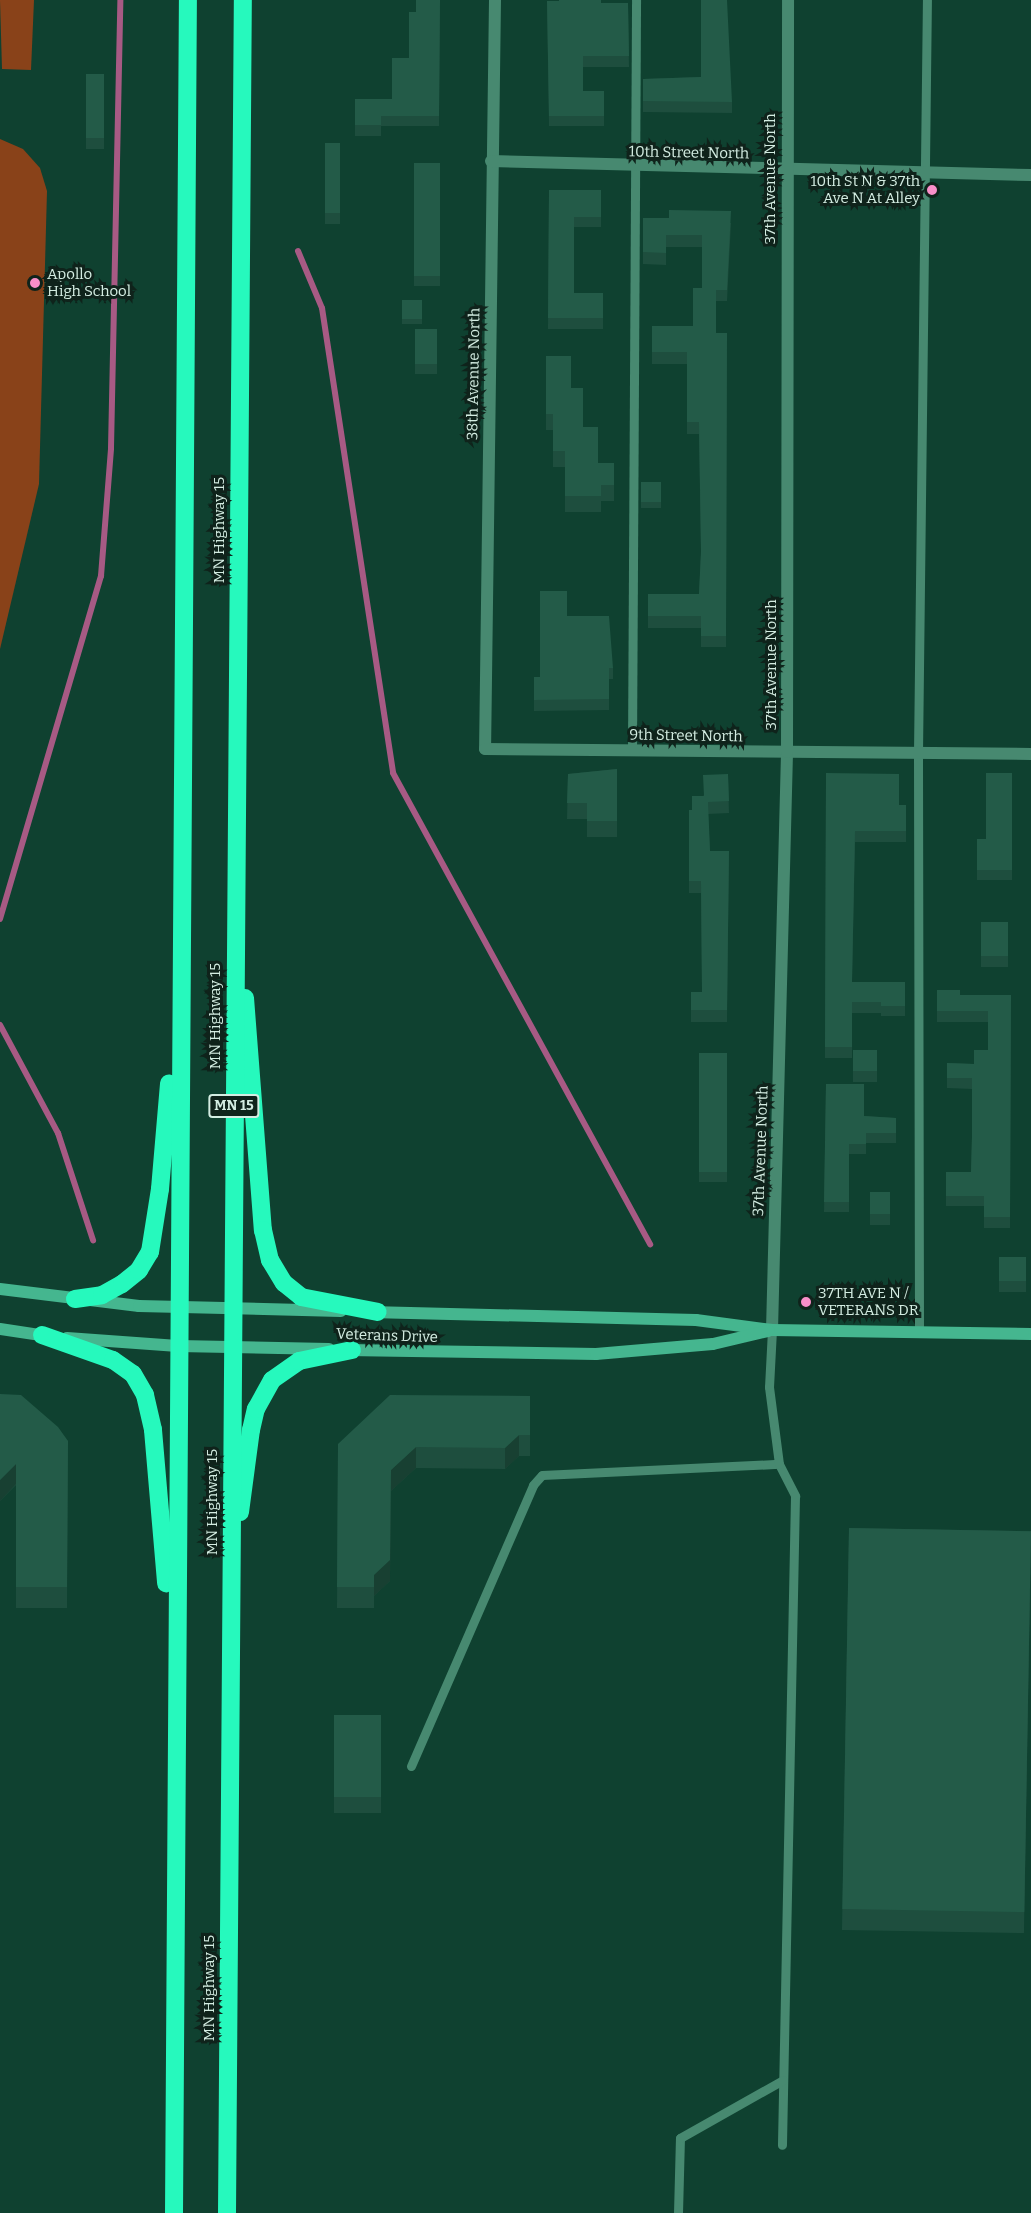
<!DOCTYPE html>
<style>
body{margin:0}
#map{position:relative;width:1031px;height:2213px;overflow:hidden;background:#0f4130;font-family:Bitter,serif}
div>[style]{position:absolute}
.green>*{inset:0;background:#894219}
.stream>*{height:6px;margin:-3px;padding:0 3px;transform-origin:3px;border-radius:3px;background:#a75a84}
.lane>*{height:9px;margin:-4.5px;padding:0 4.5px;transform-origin:4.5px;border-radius:4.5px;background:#478970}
.street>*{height:12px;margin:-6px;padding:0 6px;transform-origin:6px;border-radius:6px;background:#478970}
.secondary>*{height:12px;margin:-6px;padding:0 6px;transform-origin:6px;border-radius:6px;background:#45b68f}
.highway>*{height:18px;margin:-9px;padding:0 9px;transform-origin:9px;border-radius:9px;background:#26f9bd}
.wall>*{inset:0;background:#1e4e3e;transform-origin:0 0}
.shaded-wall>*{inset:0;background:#184032}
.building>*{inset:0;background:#235b48;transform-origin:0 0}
.dots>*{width:16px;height:16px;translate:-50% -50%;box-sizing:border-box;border:3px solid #0f231b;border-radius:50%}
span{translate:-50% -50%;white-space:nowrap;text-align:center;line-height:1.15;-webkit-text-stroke:6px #0f231b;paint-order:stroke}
.shield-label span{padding:2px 4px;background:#0f231b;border:2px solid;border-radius:4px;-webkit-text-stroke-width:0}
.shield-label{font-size:14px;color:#d4ede2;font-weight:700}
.street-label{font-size:15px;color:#d4ede2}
.poi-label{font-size:15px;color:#d4ede2}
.right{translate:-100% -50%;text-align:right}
.left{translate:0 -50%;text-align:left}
</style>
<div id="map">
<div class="green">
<i style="clip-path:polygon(0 0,34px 0,31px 70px,2px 69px)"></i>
<i style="clip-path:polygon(0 139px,23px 149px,40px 168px,47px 191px,39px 484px,0 649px)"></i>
</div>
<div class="stream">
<i style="left:298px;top:251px;width:62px;rotate:67.2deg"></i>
<i style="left:322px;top:308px;width:470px;rotate:81.3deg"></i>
<i style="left:393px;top:773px;width:537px;rotate:61.38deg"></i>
<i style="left:0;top:919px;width:358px;rotate:-73.6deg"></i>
<i style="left:101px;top:576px;width:128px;rotate:-85.5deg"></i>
<i style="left:111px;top:448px;width:448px;rotate:-88.8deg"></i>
<i style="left:0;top:1025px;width:123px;rotate:61.8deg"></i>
<i style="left:58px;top:1133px;width:113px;rotate:71.9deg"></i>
</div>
<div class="lane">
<i style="left:632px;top:750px;width:750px;rotate:-89.69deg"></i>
<i style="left:919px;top:1332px;width:579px;rotate:-90.1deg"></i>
<i style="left:918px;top:753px;width:753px;rotate:-89.32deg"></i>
<i style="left:779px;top:1464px;width:36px;rotate:63deg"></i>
<i style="left:795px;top:1496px;width:649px;rotate:91.15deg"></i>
<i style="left:411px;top:1766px;width:306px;rotate:-66.5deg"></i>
<i style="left:533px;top:1485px;width:13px;rotate:-48deg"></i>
<i style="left:542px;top:1475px;width:237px;rotate:-2.7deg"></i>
<i style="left:779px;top:1464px;width:78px;rotate:-97.4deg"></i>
<i style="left:769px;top:1387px;width:57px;rotate:-87deg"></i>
<i style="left:678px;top:2213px;width:75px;rotate:-88.5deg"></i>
<i style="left:680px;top:2138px;width:118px;rotate:-29.4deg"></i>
</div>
<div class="street">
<i style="left:495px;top:0;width:749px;rotate:90.76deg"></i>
<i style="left:485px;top:749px;width:546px;rotate:0.52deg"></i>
<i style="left:491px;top:161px;width:540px;rotate:1.49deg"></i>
<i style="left:772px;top:1330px;width:578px;rotate:-88.51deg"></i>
<i style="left:787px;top:752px;width:752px;rotate:-89.92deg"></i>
</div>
<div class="secondary">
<i style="left:0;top:1289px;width:140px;rotate:7deg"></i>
<i style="left:139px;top:1306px;width:202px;rotate:1.4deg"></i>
<i style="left:370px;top:1312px;width:326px;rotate:1.4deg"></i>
<i style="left:696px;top:1320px;width:77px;rotate:7.5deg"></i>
<i style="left:772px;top:1330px;width:259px;rotate:0.9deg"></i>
<i style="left:0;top:1329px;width:48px;rotate:8.5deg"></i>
<i style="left:67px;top:1338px;width:111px;rotate:4.1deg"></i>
<i style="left:178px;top:1346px;width:151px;rotate:1.1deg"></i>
<i style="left:346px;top:1350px;width:250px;rotate:0.9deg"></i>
<i style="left:596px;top:1354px;width:117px;rotate:-4.9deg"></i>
<i style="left:713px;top:1344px;width:57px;rotate:-13.3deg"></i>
</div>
<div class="highway">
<i style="left:245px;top:998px;width:233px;rotate:85.6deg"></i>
<i style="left:263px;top:1230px;width:31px;rotate:77deg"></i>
<i style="left:270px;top:1260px;width:27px;rotate:59deg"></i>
<i style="left:284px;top:1283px;width:22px;rotate:39deg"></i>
<i style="left:301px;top:1297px;width:78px;rotate:11deg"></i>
<i style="left:75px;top:1299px;width:27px;rotate:-8deg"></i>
<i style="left:102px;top:1295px;width:23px;rotate:-29deg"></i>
<i style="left:122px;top:1284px;width:22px;rotate:-39deg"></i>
<i style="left:139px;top:1270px;width:21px;rotate:-59deg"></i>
<i style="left:150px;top:1252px;width:64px;rotate:-81deg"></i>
<i style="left:160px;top:1189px;width:106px;rotate:-85.1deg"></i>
<i style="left:42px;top:1335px;width:75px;rotate:19.4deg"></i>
<i style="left:113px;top:1360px;width:24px;rotate:35deg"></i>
<i style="left:133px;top:1374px;width:24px;rotate:60deg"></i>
<i style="left:145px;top:1395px;width:36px;rotate:77deg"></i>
<i style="left:153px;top:1430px;width:154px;rotate:85.1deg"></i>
<i style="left:240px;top:1512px;width:83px;rotate:-82.4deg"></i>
<i style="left:251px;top:1430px;width:22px;rotate:-77deg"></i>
<i style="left:256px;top:1409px;width:33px;rotate:-61deg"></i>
<i style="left:272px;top:1380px;width:33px;rotate:-35deg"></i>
<i style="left:299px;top:1361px;width:54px;rotate:-11.7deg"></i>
<i style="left:174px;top:2213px;width:2213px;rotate:-89.64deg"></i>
<i style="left:227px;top:2213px;width:2213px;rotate:-89.59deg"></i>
</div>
<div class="wall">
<i style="clip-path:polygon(440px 0,439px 126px,381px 126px,381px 136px,355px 136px,355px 99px,392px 99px,409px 58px,416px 12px)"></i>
<i style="clip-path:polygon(547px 1px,601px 3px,628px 3px,629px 67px,583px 67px,583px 91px,604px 91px,604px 126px,549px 126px)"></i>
<i style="left:86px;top:74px;width:18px;height:75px"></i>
<i style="clip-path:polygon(701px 77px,732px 102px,732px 113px,643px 112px,643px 79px)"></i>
<i style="left:325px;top:143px;width:15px;height:81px"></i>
<i style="left:414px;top:163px;width:26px;height:123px"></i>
<i style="clip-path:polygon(549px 190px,601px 190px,601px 227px,574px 227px,574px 293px,603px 293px,603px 329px,548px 329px)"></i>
<i style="clip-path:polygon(643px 218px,731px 223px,727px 301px,716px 301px,716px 333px,727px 333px,726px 647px,701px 647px,701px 628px,648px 628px,648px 594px,699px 594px,701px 554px,699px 434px,687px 434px,687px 364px,652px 364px,652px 326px,693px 326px,702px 288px,702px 247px,666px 247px,666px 265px,643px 264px)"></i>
<i style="left:402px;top:300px;width:20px;height:24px"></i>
<i style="left:415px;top:329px;width:22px;height:45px"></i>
<i style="clip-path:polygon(546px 356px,583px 427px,598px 463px,614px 463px,614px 501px,601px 501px,601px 512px,565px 512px,565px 467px,553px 467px,553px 430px,546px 430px)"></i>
<i style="left:661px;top:482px;width:26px;height:20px;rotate:90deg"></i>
<i style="clip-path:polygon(567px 616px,613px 668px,613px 679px,609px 679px,609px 710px,534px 711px,534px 677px,540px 677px)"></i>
<i style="clip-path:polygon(617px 769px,617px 837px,587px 837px,587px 819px,567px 819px,568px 774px)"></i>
<i style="clip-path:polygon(826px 773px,899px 805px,906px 805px,906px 842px,855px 842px,852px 982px,905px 982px,905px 1016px,881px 1016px,881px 1013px,852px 1013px,852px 1058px,825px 1058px)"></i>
<i style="clip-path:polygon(1012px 773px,1012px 880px,977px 880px,977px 839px,986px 839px)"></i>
<i style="clip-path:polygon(728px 774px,729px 813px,708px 814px,710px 851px,729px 851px,727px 1022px,691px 1022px,691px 992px,702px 992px,701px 893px,689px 893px,689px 810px,692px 810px,703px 796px)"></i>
<i style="left:981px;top:922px;width:27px;height:45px"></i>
<i style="clip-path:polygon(937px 990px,960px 995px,1011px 995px,1010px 1228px,984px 1228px,984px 1206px,946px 1206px,946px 1172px,971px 1172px,972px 1136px,972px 1089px,947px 1088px,947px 1063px,974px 1064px,988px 1050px,988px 1022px,937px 1022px)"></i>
<i style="left:853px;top:1050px;width:24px;height:32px"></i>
<i style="left:699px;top:1053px;width:28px;height:129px"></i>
<i style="clip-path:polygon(826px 1084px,864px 1116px,896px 1118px,896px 1143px,866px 1143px,866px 1154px,849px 1154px,849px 1212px,824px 1212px)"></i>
<i style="left:870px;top:1192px;width:20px;height:33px"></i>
<i style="left:999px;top:1257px;width:27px;height:35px"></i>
<i style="clip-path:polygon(0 1394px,68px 1441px,67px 1608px,16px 1608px,16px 1485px,0 1501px)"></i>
<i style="clip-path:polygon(530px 1396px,530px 1456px,519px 1456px,505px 1469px,416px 1468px,391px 1491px,390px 1581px,374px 1596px,374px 1608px,337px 1608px,338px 1444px)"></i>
<i style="left:849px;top:1528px;width:182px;height:402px;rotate:1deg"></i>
<i style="left:334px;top:1715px;width:47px;height:98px"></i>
</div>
<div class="shaded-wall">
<i style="clip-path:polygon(519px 1435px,519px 1456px,505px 1469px,505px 1448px)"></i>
<i style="clip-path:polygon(416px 1447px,416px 1468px,391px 1491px,390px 1581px,374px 1596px,374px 1575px,391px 1470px)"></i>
<i style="clip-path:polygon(16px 1464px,16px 1484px,0 1501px,0 1480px)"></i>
</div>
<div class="building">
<i style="clip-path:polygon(416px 0,440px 0,439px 116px,381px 116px,381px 125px,355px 125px,355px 99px,392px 99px,392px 58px,409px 58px,409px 12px,416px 12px)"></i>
<i style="clip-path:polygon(559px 0,601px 0,601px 3px,628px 3px,629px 56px,583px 56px,583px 91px,604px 91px,604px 116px,549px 116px,547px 1px,559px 1px)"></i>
<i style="clip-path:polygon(701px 0,727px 0,732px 102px,643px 101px,643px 79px,701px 77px)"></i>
<i style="left:86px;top:74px;width:18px;height:64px"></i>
<i style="left:325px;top:143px;width:15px;height:70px"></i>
<i style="left:414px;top:163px;width:26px;height:113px"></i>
<i style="clip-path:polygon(549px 190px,601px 190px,601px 217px,574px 217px,574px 293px,603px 293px,603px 318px,548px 318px)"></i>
<i style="clip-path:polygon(669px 210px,731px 211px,727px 290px,716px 290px,716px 333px,727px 333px,726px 636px,701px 636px,701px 616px,648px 616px,648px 594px,699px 594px,701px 551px,699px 422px,687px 422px,687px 352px,652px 352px,652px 326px,693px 326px,693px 288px,702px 288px,702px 235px,666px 235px,666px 253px,643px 252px,643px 218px,669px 218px)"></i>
<i style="left:402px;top:300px;width:20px;height:19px"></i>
<i style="left:415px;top:329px;width:22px;height:35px"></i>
<i style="clip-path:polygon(546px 356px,571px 356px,571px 388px,583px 388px,583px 427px,598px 427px,598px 463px,614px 463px,614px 485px,601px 485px,601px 496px,565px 496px,565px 451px,553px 451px,553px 414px,546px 414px)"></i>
<i style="left:661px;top:482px;width:20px;height:20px;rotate:90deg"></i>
<i style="clip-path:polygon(540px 591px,567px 591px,567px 616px,609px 616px,613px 668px,609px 668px,609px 699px,534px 700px,534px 677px,540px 677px)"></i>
<i style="clip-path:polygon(617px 769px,617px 821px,587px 821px,587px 803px,567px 803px,568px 774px)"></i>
<i style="clip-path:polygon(826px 773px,899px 774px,899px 805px,906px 805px,906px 831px,855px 831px,852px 982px,905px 982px,905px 1006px,881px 1006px,881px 1002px,852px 1002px,852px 1047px,825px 1047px)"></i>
<i style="clip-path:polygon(986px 773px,1012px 773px,1012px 870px,977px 870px,977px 839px,986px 839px)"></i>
<i style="clip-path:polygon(728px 774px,729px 801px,708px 802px,710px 851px,729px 851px,727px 1010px,691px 1010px,691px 992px,702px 992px,701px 881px,689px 881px,689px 810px,692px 810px,692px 796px,704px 796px,703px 775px)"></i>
<i style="left:981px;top:922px;width:27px;height:34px"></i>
<i style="clip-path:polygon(937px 990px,960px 990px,960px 995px,1011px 995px,1010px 1217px,984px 1217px,984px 1196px,946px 1196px,946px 1172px,971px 1172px,972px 1136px,972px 1078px,947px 1078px,947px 1063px,974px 1064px,974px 1050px,988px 1050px,988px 1011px,937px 1011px)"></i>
<i style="left:853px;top:1050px;width:24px;height:21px"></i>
<i style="left:699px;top:1053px;width:28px;height:119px"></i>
<i style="clip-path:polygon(826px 1084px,864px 1084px,864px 1116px,896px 1118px,896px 1133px,866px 1133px,866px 1144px,849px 1144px,849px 1202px,824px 1202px)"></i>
<i style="left:870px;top:1192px;width:20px;height:22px"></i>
<i style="left:999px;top:1257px;width:27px;height:24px"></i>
<i style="clip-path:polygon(0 1394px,21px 1395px,58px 1427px,68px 1441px,67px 1587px,16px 1587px,16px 1464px,0 1480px)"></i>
<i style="clip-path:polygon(390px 1395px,530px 1396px,530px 1435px,519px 1435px,505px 1448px,416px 1447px,391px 1470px,390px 1560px,374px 1575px,374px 1587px,337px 1587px,338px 1444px)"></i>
<i style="left:849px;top:1528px;width:182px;height:381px;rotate:1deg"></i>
<i style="left:334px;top:1715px;width:47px;height:82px"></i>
</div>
<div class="dots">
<i style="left:932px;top:190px;background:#f98fc9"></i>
<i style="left:35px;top:283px;background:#f98fc9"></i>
<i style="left:806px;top:1302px;background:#f98fc9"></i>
</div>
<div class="shield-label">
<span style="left:234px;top:1106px">MN 15</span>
</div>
<div class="street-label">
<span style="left:689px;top:153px;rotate:1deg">10th Street North</span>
<span style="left:771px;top:179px;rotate:-90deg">37th Avenue North</span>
<span style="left:474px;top:374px;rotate:-89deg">38th Avenue North</span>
<span style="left:220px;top:530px;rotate:-90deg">MN Highway 15</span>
<span style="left:772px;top:665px;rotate:-90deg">37th Avenue North</span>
<span style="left:686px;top:736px;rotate:1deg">9th Street North</span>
<span style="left:216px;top:1016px;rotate:-90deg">MN Highway 15</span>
<span style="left:761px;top:1151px;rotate:-88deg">37th Avenue North</span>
<span style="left:387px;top:1336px;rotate:2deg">Veterans Drive</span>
<span style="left:213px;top:1502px;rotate:-90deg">MN Highway 15</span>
<span style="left:210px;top:1988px;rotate:-90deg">MN Highway 15</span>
</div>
<div class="poi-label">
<span class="right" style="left:920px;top:190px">10th St N &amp; 37th<br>Ave N At Alley</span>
<span class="left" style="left:47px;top:283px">Apollo<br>High School</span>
<span class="left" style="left:818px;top:1302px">37TH AVE N /<br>VETERANS DR</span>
</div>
</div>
